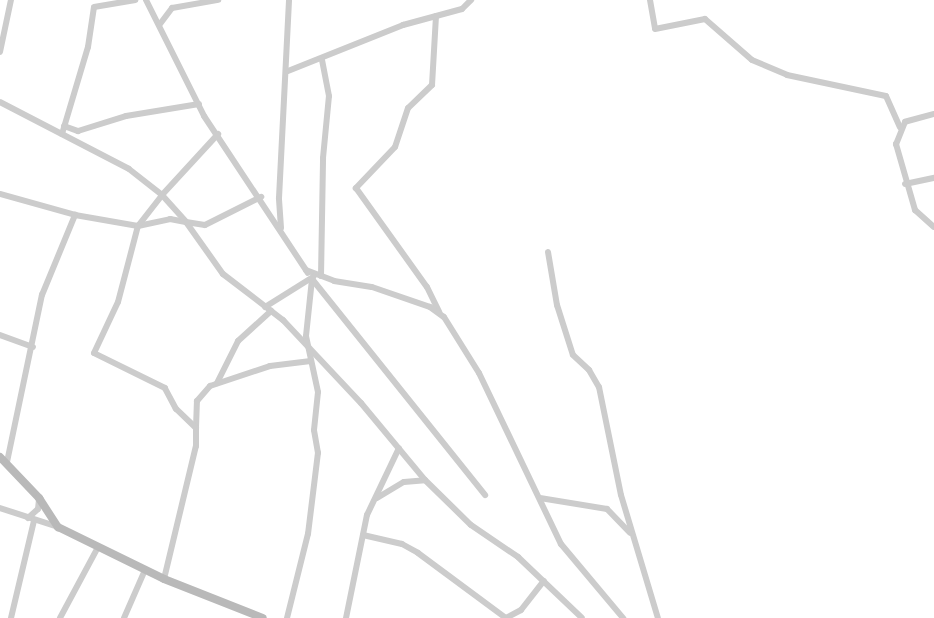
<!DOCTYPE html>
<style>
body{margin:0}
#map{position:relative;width:934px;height:618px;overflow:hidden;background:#fff;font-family:"Varela Round",sans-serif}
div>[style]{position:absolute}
.street>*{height:6px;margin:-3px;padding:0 3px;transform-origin:3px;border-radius:3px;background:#ccc}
.secondary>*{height:8px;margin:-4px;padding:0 4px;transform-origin:4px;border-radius:4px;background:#b9b9b9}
span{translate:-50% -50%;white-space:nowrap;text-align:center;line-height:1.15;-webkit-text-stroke:6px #fff;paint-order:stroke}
</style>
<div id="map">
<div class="street">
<i style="left:146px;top:0;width:130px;rotate:63.4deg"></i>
<i style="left:204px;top:116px;width:188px;rotate:56.5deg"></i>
<i style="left:650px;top:0;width:29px;rotate:80deg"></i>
<i style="left:655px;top:29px;width:51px;rotate:-11.3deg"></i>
<i style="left:705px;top:19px;width:62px;rotate:41.1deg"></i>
<i style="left:752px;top:60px;width:38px;rotate:23deg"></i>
<i style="left:787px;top:75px;width:101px;rotate:12deg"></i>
<i style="left:886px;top:96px;width:34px;rotate:66deg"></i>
<i style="left:436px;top:16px;width:69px;rotate:93.3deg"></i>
<i style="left:432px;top:85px;width:33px;rotate:136deg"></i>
<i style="left:408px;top:108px;width:41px;rotate:108.4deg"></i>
<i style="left:395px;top:147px;width:57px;rotate:133.6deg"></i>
<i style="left:356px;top:188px;width:122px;rotate:54.4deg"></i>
<i style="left:427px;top:287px;width:28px;rotate:64deg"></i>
<i style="left:160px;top:24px;width:20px;rotate:-53deg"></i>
<i style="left:172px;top:8px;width:47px;rotate:-9.9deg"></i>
<i style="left:0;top:52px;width:53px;rotate:-78.1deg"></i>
<i style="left:288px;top:71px;width:124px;rotate:-21.8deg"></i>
<i style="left:403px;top:25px;width:61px;rotate:-15.2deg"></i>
<i style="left:462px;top:9px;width:13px;rotate:-45deg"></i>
<i style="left:0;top:102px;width:145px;rotate:27.4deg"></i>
<i style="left:129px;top:169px;width:42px;rotate:38.2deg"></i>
<i style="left:162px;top:195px;width:83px;rotate:-47.4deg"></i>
<i style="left:934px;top:114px;width:30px;rotate:165deg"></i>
<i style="left:905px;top:122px;width:24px;rotate:112deg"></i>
<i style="left:896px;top:144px;width:69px;rotate:73.9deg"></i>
<i style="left:915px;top:210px;width:25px;rotate:42deg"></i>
<i style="left:64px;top:126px;width:15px;rotate:20deg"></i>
<i style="left:78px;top:131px;width:50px;rotate:-17.4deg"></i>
<i style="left:126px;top:116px;width:74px;rotate:-9.3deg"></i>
<i style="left:62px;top:134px;width:91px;rotate:-73.4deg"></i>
<i style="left:88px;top:47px;width:40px;rotate:-81.5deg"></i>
<i style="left:94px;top:7px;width:42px;rotate:-9.7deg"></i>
<i style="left:905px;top:184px;width:30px;rotate:-12deg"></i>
<i style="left:0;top:194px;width:78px;rotate:15.6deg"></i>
<i style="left:75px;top:215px;width:64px;rotate:9.9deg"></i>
<i style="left:138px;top:226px;width:33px;rotate:-12deg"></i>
<i style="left:170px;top:219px;width:16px;rotate:11deg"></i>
<i style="left:186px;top:222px;width:64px;rotate:54.6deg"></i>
<i style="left:223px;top:274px;width:76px;rotate:37.5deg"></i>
<i style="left:283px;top:320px;width:114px;rotate:46.8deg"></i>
<i style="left:361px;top:403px;width:100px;rotate:50.3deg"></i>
<i style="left:425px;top:480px;width:64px;rotate:44.4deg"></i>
<i style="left:471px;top:525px;width:57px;rotate:34.2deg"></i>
<i style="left:518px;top:557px;width:88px;rotate:43.6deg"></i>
<i style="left:281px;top:228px;width:30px;rotate:-94deg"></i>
<i style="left:279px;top:198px;width:198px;rotate:-87.1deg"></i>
<i style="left:548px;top:252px;width:54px;rotate:80.4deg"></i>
<i style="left:557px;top:305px;width:52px;rotate:72.3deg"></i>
<i style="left:573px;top:355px;width:22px;rotate:43deg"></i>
<i style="left:589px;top:370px;width:20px;rotate:60deg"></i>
<i style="left:599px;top:387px;width:110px;rotate:78.5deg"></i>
<i style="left:621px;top:495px;width:128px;rotate:73.3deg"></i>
<i style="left:306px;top:270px;width:30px;rotate:21deg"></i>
<i style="left:334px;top:281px;width:38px;rotate:9deg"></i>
<i style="left:372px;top:287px;width:61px;rotate:19deg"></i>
<i style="left:430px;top:307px;width:17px;rotate:36deg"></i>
<i style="left:444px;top:317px;width:66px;rotate:58deg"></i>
<i style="left:479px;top:373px;width:190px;rotate:64.4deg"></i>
<i style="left:561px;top:544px;width:97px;rotate:50deg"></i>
<i style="left:321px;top:276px;width:118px;rotate:-89deg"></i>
<i style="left:323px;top:158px;width:62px;rotate:-84.5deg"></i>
<i style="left:329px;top:96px;width:37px;rotate:-101deg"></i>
<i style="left:265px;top:307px;width:57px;rotate:-32deg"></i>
<i style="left:0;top:335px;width:35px;rotate:20deg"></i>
<i style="left:217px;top:383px;width:47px;rotate:-63.4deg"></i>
<i style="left:238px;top:341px;width:45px;rotate:-42.3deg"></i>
<i style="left:196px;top:428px;width:27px;rotate:-88deg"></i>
<i style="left:197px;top:401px;width:20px;rotate:-49deg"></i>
<i style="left:210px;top:386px;width:63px;rotate:-18.4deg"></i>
<i style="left:270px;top:366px;width:41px;rotate:-7deg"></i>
<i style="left:7px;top:462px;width:171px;rotate:-78.2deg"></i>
<i style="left:42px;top:295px;width:87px;rotate:-67.6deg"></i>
<i style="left:377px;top:498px;width:31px;rotate:-31deg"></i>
<i style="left:404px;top:482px;width:21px;rotate:-5deg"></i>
<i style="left:540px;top:498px;width:68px;rotate:9.3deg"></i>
<i style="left:607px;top:509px;width:33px;rotate:46deg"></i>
<i style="left:0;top:508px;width:61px;rotate:18.1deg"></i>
<i style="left:28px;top:518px;width:13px;rotate:-42deg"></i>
<i style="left:38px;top:509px;width:10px;rotate:-84deg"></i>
<i style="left:363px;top:535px;width:40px;rotate:13deg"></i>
<i style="left:402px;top:544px;width:18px;rotate:29deg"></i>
<i style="left:418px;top:553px;width:109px;rotate:36.5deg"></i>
<i style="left:506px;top:618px;width:17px;rotate:-28deg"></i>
<i style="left:521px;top:610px;width:37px;rotate:-52deg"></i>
<i style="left:164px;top:579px;width:137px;rotate:-76.5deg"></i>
<i style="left:196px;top:446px;width:18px;rotate:-90deg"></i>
<i style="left:196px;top:428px;width:28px;rotate:-136deg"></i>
<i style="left:176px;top:409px;width:24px;rotate:-118deg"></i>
<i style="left:165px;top:388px;width:79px;rotate:-153.8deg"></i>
<i style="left:94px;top:353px;width:56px;rotate:-64.8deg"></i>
<i style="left:118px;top:302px;width:79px;rotate:-75.3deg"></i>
<i style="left:138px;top:226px;width:39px;rotate:-52deg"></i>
<i style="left:162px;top:195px;width:36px;rotate:48deg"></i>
<i style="left:186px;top:222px;width:19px;rotate:9deg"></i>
<i style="left:205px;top:225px;width:63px;rotate:-26.6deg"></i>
<i style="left:11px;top:618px;width:100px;rotate:-76.7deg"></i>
<i style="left:60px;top:618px;width:81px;rotate:-61.8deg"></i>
<i style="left:124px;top:618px;width:52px;rotate:-66.4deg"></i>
<i style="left:287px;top:618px;width:87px;rotate:-76deg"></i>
<i style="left:308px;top:534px;width:82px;rotate:-83deg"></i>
<i style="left:318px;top:453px;width:23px;rotate:-100deg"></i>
<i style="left:314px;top:430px;width:38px;rotate:-84deg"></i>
<i style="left:318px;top:392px;width:57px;rotate:-102.1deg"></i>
<i style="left:306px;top:336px;width:57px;rotate:-84deg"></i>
<i style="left:312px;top:279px;width:277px;rotate:51.3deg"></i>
<i style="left:346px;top:618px;width:105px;rotate:-78.5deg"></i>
<i style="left:367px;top:515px;width:74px;rotate:-64.5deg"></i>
</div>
<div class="secondary">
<i style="left:0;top:457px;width:57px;rotate:46.4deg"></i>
<i style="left:39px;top:498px;width:35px;rotate:57deg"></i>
<i style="left:58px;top:527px;width:118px;rotate:26.1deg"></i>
<i style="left:164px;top:579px;width:106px;rotate:21.5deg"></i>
</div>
</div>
